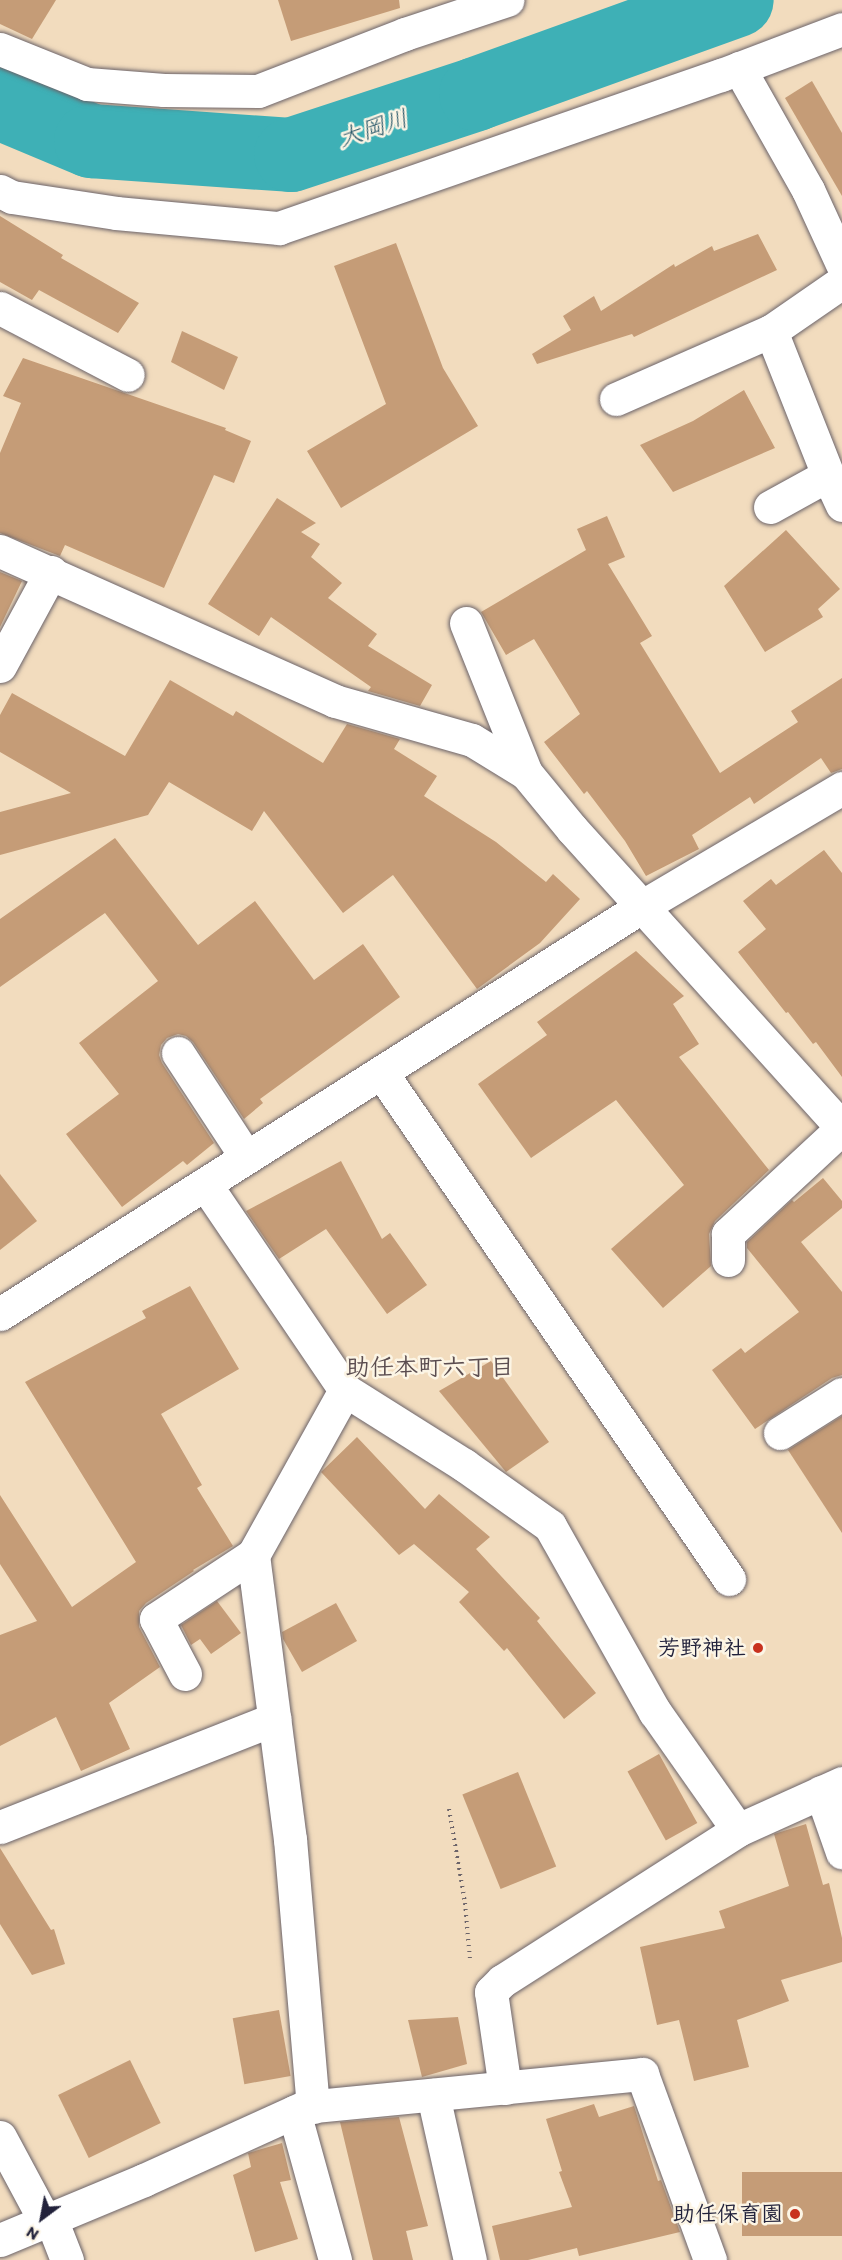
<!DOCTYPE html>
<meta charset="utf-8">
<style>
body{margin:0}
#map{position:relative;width:842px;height:2260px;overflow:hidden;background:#f2dcbe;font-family:Itim,"Klee One",sans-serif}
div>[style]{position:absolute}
.river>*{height:74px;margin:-37px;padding:0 37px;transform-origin:37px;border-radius:37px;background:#3eb0b6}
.building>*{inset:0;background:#c59c77;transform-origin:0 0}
.path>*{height:4px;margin-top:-2px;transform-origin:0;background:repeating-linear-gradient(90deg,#6b6369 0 1.5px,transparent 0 6px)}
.roads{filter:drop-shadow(0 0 2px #6b6369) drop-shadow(0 0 2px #6b6369)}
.minor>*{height:33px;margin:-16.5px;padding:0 16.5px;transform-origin:16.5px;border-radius:16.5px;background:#fff}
.dots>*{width:16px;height:16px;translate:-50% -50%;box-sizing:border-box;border:3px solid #fcf5e5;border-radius:50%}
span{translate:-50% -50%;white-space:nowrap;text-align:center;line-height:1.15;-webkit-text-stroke:5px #fcf5e5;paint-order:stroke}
.poi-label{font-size:22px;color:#22223b;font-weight:700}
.right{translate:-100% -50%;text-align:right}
.water-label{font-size:24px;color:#2d5b6c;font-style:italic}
.neighbourhood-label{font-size:24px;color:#5b4d50;font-weight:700}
.north{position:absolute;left:12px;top:2188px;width:60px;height:60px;-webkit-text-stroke:4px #fcf5e5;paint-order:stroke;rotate:212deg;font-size:16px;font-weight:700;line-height:24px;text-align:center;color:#22223b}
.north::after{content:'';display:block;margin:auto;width:21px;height:27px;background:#22223b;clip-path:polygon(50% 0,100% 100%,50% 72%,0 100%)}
</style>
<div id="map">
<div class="river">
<i style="left:0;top:103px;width:99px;rotate:22.7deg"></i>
<i style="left:91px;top:141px;width:200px;rotate:4deg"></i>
<i style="left:291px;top:155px;width:195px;rotate:-18.2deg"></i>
<i style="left:476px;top:94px;width:277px;rotate:-19.8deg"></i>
</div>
<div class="building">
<i style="clip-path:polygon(0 0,56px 0,32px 39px,0 24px)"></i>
<i style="clip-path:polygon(278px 0,399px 0,400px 8px,291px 41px)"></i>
<i style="clip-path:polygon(812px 81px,842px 133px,842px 196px,785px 98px)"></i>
<i style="clip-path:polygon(0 216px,63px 255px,61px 258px,139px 303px,118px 333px,39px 290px,32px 300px,0 282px)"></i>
<i style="clip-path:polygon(758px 234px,777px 270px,634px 337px,632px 334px,537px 364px,532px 354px,571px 330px,563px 316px,594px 296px,601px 311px,674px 264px,675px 267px,712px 246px,714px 251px)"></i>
<i style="clip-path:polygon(396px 243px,443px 368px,478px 426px,341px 508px,307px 451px,386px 404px,334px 266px)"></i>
<i style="clip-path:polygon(182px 331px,238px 357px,224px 390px,171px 362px)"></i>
<i style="clip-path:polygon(23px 358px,226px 428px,225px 430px,251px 441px,234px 483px,214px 475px,164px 588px,65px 545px,60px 556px,0 533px,0 453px,21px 403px,3px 396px)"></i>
<i style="clip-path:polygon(744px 390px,775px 448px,673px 492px,640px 445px,693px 421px)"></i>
<i style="clip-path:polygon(277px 498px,316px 523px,301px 532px,320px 544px,311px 557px,342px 583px,328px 598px,377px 634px,368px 646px,432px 685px,420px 706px,368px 691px,371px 687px,271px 617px,259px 636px,208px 604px)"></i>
<i style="clip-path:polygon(607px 516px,625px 557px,608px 564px,652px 636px,640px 643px,720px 773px,798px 722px,791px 711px,842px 678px,842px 769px,831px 773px,821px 758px,754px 804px,750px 797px,692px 835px,699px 849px,646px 876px,625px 841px,587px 791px,584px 794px,544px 742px,580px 714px,534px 639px,506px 655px,481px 612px,586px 550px,577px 529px)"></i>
<i style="clip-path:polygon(786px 530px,840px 589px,818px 609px,823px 617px,765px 652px,724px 586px)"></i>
<i style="clip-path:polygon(0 572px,22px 581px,0 627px)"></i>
<i style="clip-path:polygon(170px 680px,233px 716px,236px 711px,323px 763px,347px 724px,400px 739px,394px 749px,437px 776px,424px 796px,496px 842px,546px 882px,553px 874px,580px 899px,540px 943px,477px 989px,393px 875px,343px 913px,264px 811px,252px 831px,169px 782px,148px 815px,0 855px,0 812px,71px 793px,0 752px,0 715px,12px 693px,125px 756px)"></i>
<i style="clip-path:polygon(115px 838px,198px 945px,255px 901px,314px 980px,363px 944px,400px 997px,260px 1099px,263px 1103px,244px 1119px,193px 1042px,186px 1036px,178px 1034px,167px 1038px,161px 1045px,159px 1055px,162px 1063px,214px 1143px,187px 1165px,183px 1161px,122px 1207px,66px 1134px,119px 1094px,79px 1043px,158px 981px,105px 913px,0 987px,0 919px)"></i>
<i style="clip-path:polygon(824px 850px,842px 873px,842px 1077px,816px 1042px,813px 1044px,788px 1012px,786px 1013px,738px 952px,766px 929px,743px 901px,771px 879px,776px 885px)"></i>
<i style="clip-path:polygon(636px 951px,684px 996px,673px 1004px,699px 1044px,679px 1057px,769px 1170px,715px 1221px,709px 1234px,711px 1266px,663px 1308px,611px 1249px,684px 1185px,616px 1100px,531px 1158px,478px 1084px,547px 1035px,537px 1022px)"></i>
<i style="clip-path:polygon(341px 1161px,382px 1239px,390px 1233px,427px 1285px,387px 1314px,326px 1229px,279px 1259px,246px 1211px)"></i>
<i style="clip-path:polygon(0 1174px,37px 1221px,0 1250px)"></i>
<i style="clip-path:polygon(823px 1178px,842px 1201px,842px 1208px,801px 1242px,842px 1292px,842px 1375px,832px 1378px,755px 1429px,712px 1370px,741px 1348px,745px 1353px,799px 1312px,747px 1248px,747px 1242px,792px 1200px,794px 1202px)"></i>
<i style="clip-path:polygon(190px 1286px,239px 1369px,161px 1414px,202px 1485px,197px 1488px,233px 1546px,193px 1570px,194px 1571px,146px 1603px,139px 1611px,139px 1627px,160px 1667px,109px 1703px,130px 1749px,81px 1771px,56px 1717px,0 1746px,0 1635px,37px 1621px,0 1564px,0 1495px,72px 1607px,136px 1562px,25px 1382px,146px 1318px,142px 1311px)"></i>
<i style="clip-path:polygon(491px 1361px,549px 1442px,506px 1472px,439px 1391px)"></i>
<i style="clip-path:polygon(842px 1416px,842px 1533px,788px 1450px)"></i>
<i style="clip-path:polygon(357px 1437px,425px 1509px,439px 1494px,490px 1537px,476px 1549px,540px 1618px,537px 1621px,596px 1693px,564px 1719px,507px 1648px,504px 1651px,459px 1602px,469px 1592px,414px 1544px,399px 1555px,321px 1472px)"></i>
<i style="clip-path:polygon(217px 1601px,241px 1633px,211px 1654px,200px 1639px,191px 1645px,181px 1625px)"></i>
<i style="clip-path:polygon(336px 1603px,357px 1641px,302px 1672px,283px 1639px,282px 1632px)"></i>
<i style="left:659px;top:1754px;width:79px;height:36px;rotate:61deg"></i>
<i style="left:518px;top:1772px;width:102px;height:60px;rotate:68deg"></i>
<i style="clip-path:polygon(806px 1824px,823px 1885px,829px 1883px,842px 1938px,842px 1962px,781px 1980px,789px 2001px,737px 2020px,749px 2067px,694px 2081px,679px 2020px,657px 2025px,640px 1947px,725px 1928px,719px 1911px,789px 1886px,774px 1834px)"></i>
<i style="clip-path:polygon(0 1848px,51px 1930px,54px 1929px,65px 1964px,32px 1975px,0 1924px)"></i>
<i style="left:279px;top:2010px;width:67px;height:47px;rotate:80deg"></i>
<i style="clip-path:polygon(458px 2017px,467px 2064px,422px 2077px,408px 2020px)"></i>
<i style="left:130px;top:2060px;width:70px;height:80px;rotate:64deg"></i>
<i style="clip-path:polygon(594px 2104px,599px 2117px,634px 2106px,658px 2181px,661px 2180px,680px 2232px,579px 2256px,577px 2248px,528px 2260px,500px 2260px,492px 2226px,572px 2207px,559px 2172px,562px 2171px,546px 2119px)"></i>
<i style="clip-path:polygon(399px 2117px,428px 2226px,406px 2231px,413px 2260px,373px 2260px,340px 2122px)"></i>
<i style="clip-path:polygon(282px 2143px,291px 2180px,280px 2182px,298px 2239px,255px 2252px,233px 2175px,251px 2167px,248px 2153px)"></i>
<i style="left:842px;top:2172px;width:64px;height:100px;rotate:90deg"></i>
</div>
<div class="path">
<i style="left:449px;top:1809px;width:95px;rotate:80.3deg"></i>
<i style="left:465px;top:1903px;width:56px;rotate:84.9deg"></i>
</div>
<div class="roads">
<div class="minor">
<i style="left:0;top:49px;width:94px;rotate:21.9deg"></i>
<i style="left:87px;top:84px;width:77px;rotate:4.5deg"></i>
<i style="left:164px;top:90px;width:94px;rotate:0.6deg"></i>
<i style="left:258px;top:91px;width:158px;rotate:-21.2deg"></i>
<i style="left:405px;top:34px;width:108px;rotate:-18.4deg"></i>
<i style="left:739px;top:68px;width:140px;rotate:60.5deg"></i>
<i style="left:808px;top:190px;width:81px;rotate:65.3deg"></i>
<i style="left:0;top:191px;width:13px;rotate:27deg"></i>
<i style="left:12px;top:197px;width:105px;rotate:8.7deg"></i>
<i style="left:116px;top:213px;width:164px;rotate:5.3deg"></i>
<i style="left:279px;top:228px;width:468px;rotate:-19.1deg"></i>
<i style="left:721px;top:75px;width:129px;rotate:-20.8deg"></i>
<i style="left:0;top:308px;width:144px;rotate:27.6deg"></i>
<i style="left:616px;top:399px;width:169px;rotate:-23.7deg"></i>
<i style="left:828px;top:475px;width:33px;rotate:65deg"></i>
<i style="left:770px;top:507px;width:66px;rotate:-28.9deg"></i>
<i style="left:828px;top:475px;width:155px;rotate:-111.6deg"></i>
<i style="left:771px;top:331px;width:86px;rotate:-34.6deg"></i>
<i style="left:0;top:551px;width:367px;rotate:24.1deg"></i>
<i style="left:335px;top:701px;width:142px;rotate:15.9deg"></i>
<i style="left:472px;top:740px;width:63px;rotate:31.4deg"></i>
<i style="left:526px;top:773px;width:72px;rotate:50.6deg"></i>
<i style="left:572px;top:829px;width:403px;rotate:47.9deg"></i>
<i style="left:842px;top:1128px;width:156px;rotate:137.1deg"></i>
<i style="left:728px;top:1234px;width:26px;rotate:90deg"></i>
<i style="left:466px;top:623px;width:162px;rotate:68.2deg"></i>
<i style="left:0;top:666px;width:107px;rotate:-61.5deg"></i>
<i style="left:178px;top:1053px;width:124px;rotate:56.8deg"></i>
<i style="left:381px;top:1072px;width:615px;rotate:55.53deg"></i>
<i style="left:205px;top:1184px;width:249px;rotate:55.8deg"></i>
<i style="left:345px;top:1390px;width:189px;rotate:119.1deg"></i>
<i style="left:253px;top:1555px;width:286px;rotate:82.6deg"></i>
<i style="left:290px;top:1839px;width:269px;rotate:85.1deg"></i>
<i style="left:0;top:1314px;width:759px;rotate:-32.41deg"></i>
<i style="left:641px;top:907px;width:234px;rotate:-30.6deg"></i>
<i style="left:345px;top:1390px;width:141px;rotate:32.2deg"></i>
<i style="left:464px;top:1465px;width:105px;rotate:35.3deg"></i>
<i style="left:550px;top:1526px;width:214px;rotate:60.6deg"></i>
<i style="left:655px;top:1712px;width:144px;rotate:54.9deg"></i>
<i style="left:780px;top:1433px;width:73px;rotate:-32.2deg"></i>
<i style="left:185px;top:1674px;width:62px;rotate:-117.8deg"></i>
<i style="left:156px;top:1619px;width:116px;rotate:-33.4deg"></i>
<i style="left:821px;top:1792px;width:64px;rotate:70.7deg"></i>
<i style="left:0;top:1827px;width:295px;rotate:-21.5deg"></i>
<i style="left:505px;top:2088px;width:97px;rotate:-98.3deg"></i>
<i style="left:491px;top:1992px;width:16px;rotate:-45deg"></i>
<i style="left:502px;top:1981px;width:280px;rotate:-32.6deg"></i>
<i style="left:738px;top:1830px;width:114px;rotate:-24.3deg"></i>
<i style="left:433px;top:2095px;width:169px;rotate:77.4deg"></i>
<i style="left:294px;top:2112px;width:154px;rotate:74.5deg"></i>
<i style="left:0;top:2137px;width:95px;rotate:61.8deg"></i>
<i style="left:51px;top:2219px;width:44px;rotate:68.7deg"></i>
<i style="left:0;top:2240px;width:156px;rotate:-22.6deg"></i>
<i style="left:144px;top:2180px;width:177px;rotate:-24.4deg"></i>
<i style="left:305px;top:2107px;width:339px;rotate:-5.6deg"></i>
<i style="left:642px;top:2074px;width:198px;rotate:69.9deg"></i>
</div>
</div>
<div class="dots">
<i style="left:758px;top:1648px;background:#c8321e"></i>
<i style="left:795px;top:2214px;background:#c8321e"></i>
</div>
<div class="poi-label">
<span class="right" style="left:746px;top:1648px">芳野神社</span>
<span class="right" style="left:783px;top:2214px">助任保育園</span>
</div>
<div class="water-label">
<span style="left:373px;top:128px;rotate:-18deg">大岡川</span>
</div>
<div class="neighbourhood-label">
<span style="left:430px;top:1367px">助任本町六丁目</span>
</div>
<div class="north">N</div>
</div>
